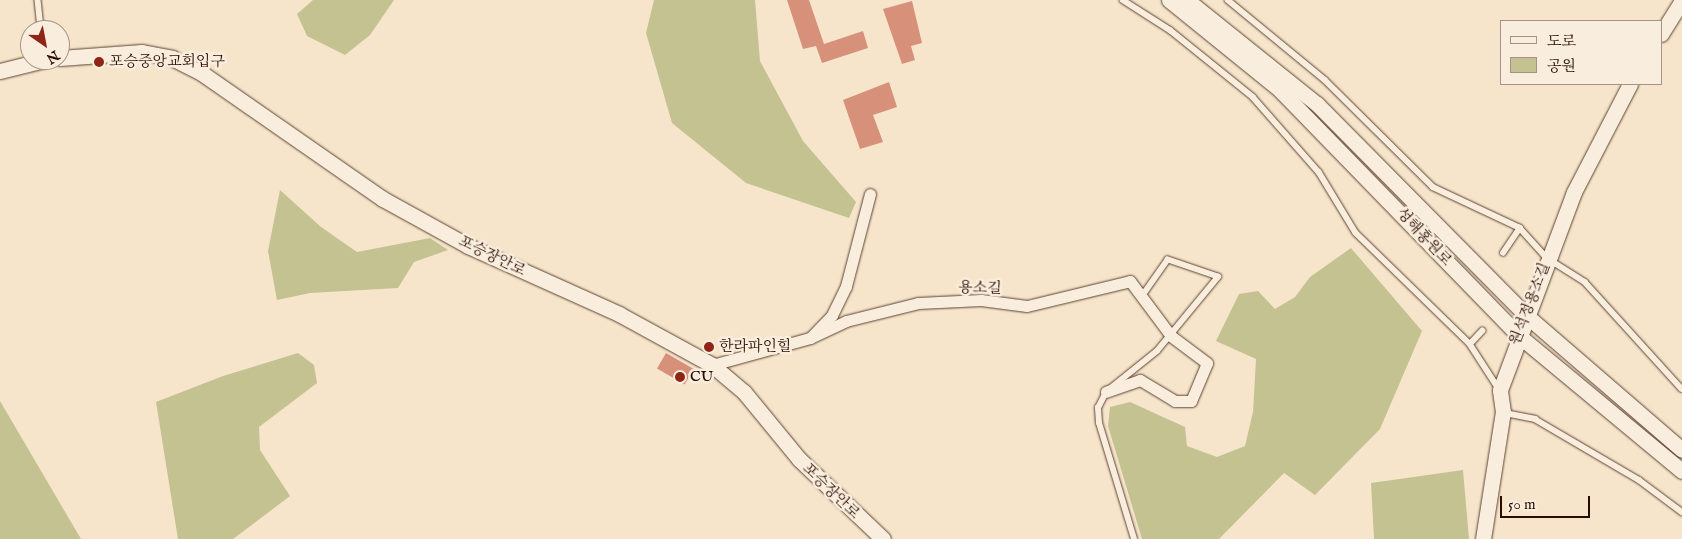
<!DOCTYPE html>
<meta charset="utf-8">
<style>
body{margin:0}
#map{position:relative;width:1682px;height:539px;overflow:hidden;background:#f6e5ca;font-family:"IM FELL English","Noto Serif KR",serif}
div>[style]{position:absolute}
.green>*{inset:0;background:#c4c291}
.building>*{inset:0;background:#d7917b;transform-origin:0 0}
.roads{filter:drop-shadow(0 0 1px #5d4233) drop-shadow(0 0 1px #5d4233)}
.lane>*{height:5.5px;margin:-2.75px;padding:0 2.75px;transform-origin:2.75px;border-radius:2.75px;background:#f9eedd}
.street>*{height:11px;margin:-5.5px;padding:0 5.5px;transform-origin:5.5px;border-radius:5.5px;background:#f9eedd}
.secondary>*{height:15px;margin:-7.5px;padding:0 7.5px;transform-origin:7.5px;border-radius:7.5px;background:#f9eedd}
.dots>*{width:14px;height:14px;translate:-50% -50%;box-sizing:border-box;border:2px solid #f9eedd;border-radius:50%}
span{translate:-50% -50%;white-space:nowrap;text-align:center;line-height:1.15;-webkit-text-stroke:5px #f9eedd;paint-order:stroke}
.poi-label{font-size:15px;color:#2a0b01}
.left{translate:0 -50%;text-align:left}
.street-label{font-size:15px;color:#2a0b01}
.legend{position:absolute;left:1500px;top:20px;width:162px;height:65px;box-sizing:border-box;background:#f9eedd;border:1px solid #a69385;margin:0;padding:6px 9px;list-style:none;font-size:15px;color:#2a0b01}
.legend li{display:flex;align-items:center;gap:10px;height:25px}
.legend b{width:25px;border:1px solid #a69385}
.north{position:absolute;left:20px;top:20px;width:50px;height:50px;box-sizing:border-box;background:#f9eedd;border:1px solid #a69385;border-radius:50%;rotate:147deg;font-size:14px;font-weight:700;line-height:20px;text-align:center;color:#2a0b01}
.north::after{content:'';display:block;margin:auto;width:18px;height:22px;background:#8f2418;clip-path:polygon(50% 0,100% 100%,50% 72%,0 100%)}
.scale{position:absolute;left:1500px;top:496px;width:90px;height:22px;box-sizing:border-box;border:2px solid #2a0b01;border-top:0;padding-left:6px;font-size:15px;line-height:18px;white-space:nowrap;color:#2a0b01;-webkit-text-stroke:4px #f9eedd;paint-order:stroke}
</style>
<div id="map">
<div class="green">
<i style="clip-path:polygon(313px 0,394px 0,370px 35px,345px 55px,307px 36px,297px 14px)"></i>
<i style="clip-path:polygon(654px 0,755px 0,760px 61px,803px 141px,856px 202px,849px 218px,746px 183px,672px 123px,646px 33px)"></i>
<i style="clip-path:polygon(280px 190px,321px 227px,357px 252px,430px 238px,448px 250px,414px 262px,398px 288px,310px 293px,277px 300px,268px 251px)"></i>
<i style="clip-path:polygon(1351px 248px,1422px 331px,1380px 429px,1315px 495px,1284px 473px,1219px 539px,1142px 539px,1108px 426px,1110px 407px,1130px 402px,1185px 427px,1187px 446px,1217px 457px,1245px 446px,1253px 412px,1256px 359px,1216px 341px,1239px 294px,1258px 291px,1275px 309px,1295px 297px,1310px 277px)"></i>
<i style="clip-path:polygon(298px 353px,314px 365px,317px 383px,259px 427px,260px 450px,290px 496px,233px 539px,178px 539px,156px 402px,223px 376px)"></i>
<i style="clip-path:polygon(0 401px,81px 539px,0 539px)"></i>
<i style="clip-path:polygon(1463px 470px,1469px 539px,1374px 539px,1371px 483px)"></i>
</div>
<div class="building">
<i style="clip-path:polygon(787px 0,809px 0,824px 44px,863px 31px,868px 48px,822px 63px,816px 46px,803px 49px)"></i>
<i style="clip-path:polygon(912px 1px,922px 43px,911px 46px,915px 60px,902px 64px,883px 9px)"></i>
<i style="clip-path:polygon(889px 82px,897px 107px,873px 115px,883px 142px,860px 149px,843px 100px)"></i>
<i style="left:666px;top:353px;width:32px;height:18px;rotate:30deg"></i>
</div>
<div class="roads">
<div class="lane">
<i style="left:38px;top:0;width:30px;rotate:84deg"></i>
<i style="left:1123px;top:0;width:56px;rotate:32.6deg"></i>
<i style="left:1170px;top:30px;width:107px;rotate:38.9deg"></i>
<i style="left:1253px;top:97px;width:100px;rotate:48.7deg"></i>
<i style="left:1319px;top:172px;width:71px;rotate:58.8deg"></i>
<i style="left:1356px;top:233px;width:159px;rotate:44.2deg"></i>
<i style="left:1470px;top:344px;width:54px;rotate:57.2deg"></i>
<i style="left:1228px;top:0;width:126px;rotate:39.5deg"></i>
<i style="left:1325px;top:80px;width:152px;rotate:44.7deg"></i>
<i style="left:1433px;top:187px;width:96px;rotate:25.2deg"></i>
<i style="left:1520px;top:228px;width:40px;rotate:48deg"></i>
<i style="left:1547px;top:258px;width:45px;rotate:32.3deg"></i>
<i style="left:1585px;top:282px;width:144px;rotate:47.8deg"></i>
<i style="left:1503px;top:253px;width:30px;rotate:-56deg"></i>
<i style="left:1470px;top:344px;width:18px;rotate:-47deg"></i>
<i style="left:1505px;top:413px;width:31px;rotate:11deg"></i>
<i style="left:1535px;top:419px;width:121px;rotate:30.4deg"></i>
<i style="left:1639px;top:480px;width:54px;rotate:36.7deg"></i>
<i style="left:1134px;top:539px;width:121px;rotate:-106.8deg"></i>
<i style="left:1099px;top:423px;width:15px;rotate:-94deg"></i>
<i style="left:1098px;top:408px;width:18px;rotate:-63deg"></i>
<i style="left:1106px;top:392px;width:65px;rotate:-38.8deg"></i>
<i style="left:1157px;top:351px;width:96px;rotate:-50.5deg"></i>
<i style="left:1218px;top:277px;width:53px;rotate:-161.2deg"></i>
<i style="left:1168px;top:260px;width:45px;rotate:125.1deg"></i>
</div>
<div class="street">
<i style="left:810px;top:338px;width:40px;rotate:-25deg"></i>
<i style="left:846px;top:321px;width:74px;rotate:-14deg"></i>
<i style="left:918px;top:303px;width:63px;rotate:-2.7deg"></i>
<i style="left:981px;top:300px;width:46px;rotate:7.4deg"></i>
<i style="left:1027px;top:306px;width:106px;rotate:-13.6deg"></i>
<i style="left:1130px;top:281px;width:69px;rotate:53.3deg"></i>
<i style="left:1171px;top:336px;width:45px;rotate:36.9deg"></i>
<i style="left:1207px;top:363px;width:41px;rotate:112.8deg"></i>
<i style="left:1191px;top:401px;width:16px;rotate:180deg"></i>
<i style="left:1175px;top:401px;width:41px;rotate:-149deg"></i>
<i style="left:1140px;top:380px;width:36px;rotate:161deg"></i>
<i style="left:712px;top:365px;width:102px;rotate:-15.4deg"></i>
<i style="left:810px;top:338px;width:32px;rotate:-46deg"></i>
<i style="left:832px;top:315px;width:32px;rotate:-64deg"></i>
<i style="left:846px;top:286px;width:95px;rotate:-75.4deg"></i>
</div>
<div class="secondary">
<i style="left:1169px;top:0;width:143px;rotate:39deg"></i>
<i style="left:1280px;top:90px;width:342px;rotate:45.8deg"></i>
<i style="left:1518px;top:335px;width:213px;rotate:39.7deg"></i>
<i style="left:1187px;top:0;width:166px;rotate:38.7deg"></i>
<i style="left:1317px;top:104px;width:300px;rotate:45.3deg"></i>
<i style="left:1528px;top:317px;width:203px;rotate:40.8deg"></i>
<i style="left:1661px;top:34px;width:40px;rotate:-58deg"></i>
<i style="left:60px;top:58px;width:82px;rotate:-4.2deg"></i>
<i style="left:142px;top:52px;width:31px;rotate:11deg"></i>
<i style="left:172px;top:58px;width:35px;rotate:27deg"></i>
<i style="left:203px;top:74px;width:219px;rotate:34.8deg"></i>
<i style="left:383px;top:199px;width:97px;rotate:28.9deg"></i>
<i style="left:468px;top:246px;width:166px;rotate:24.2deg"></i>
<i style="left:619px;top:314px;width:106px;rotate:28.7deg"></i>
<i style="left:712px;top:365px;width:42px;rotate:40.2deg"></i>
<i style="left:744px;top:392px;width:87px;rotate:50.6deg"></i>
<i style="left:799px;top:459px;width:116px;rotate:43.6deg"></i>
<i style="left:0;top:71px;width:45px;rotate:-14deg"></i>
<i style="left:1483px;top:539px;width:129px;rotate:-81.1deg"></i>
<i style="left:1503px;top:412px;width:22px;rotate:-98deg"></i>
<i style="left:1500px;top:390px;width:211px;rotate:-69.5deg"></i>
<i style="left:1574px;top:192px;width:122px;rotate:-62.6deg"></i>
</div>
</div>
<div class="dots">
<i style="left:99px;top:62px;background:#8f2418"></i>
<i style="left:709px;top:347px;background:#8f2418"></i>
<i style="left:680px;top:377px;background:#8f2418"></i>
</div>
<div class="poi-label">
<span class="left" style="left:109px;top:62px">포승중앙교회입구</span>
<span class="left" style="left:719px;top:347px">한라파인힐</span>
<span class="left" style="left:690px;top:377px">CU</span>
</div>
<div class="street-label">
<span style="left:1424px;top:237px;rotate:47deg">성해홍원로</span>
<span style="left:492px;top:256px;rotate:26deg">포승장안로</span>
<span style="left:980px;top:288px;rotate:2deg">용소길</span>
<span style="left:1530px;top:304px;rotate:-69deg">원석정용소길</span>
<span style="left:831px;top:491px;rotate:44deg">포승장안로</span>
</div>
<ul class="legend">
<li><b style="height:6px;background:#f9eedd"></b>도로</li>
<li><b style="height:14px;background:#c4c291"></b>공원</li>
</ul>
<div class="north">N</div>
<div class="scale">50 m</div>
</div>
